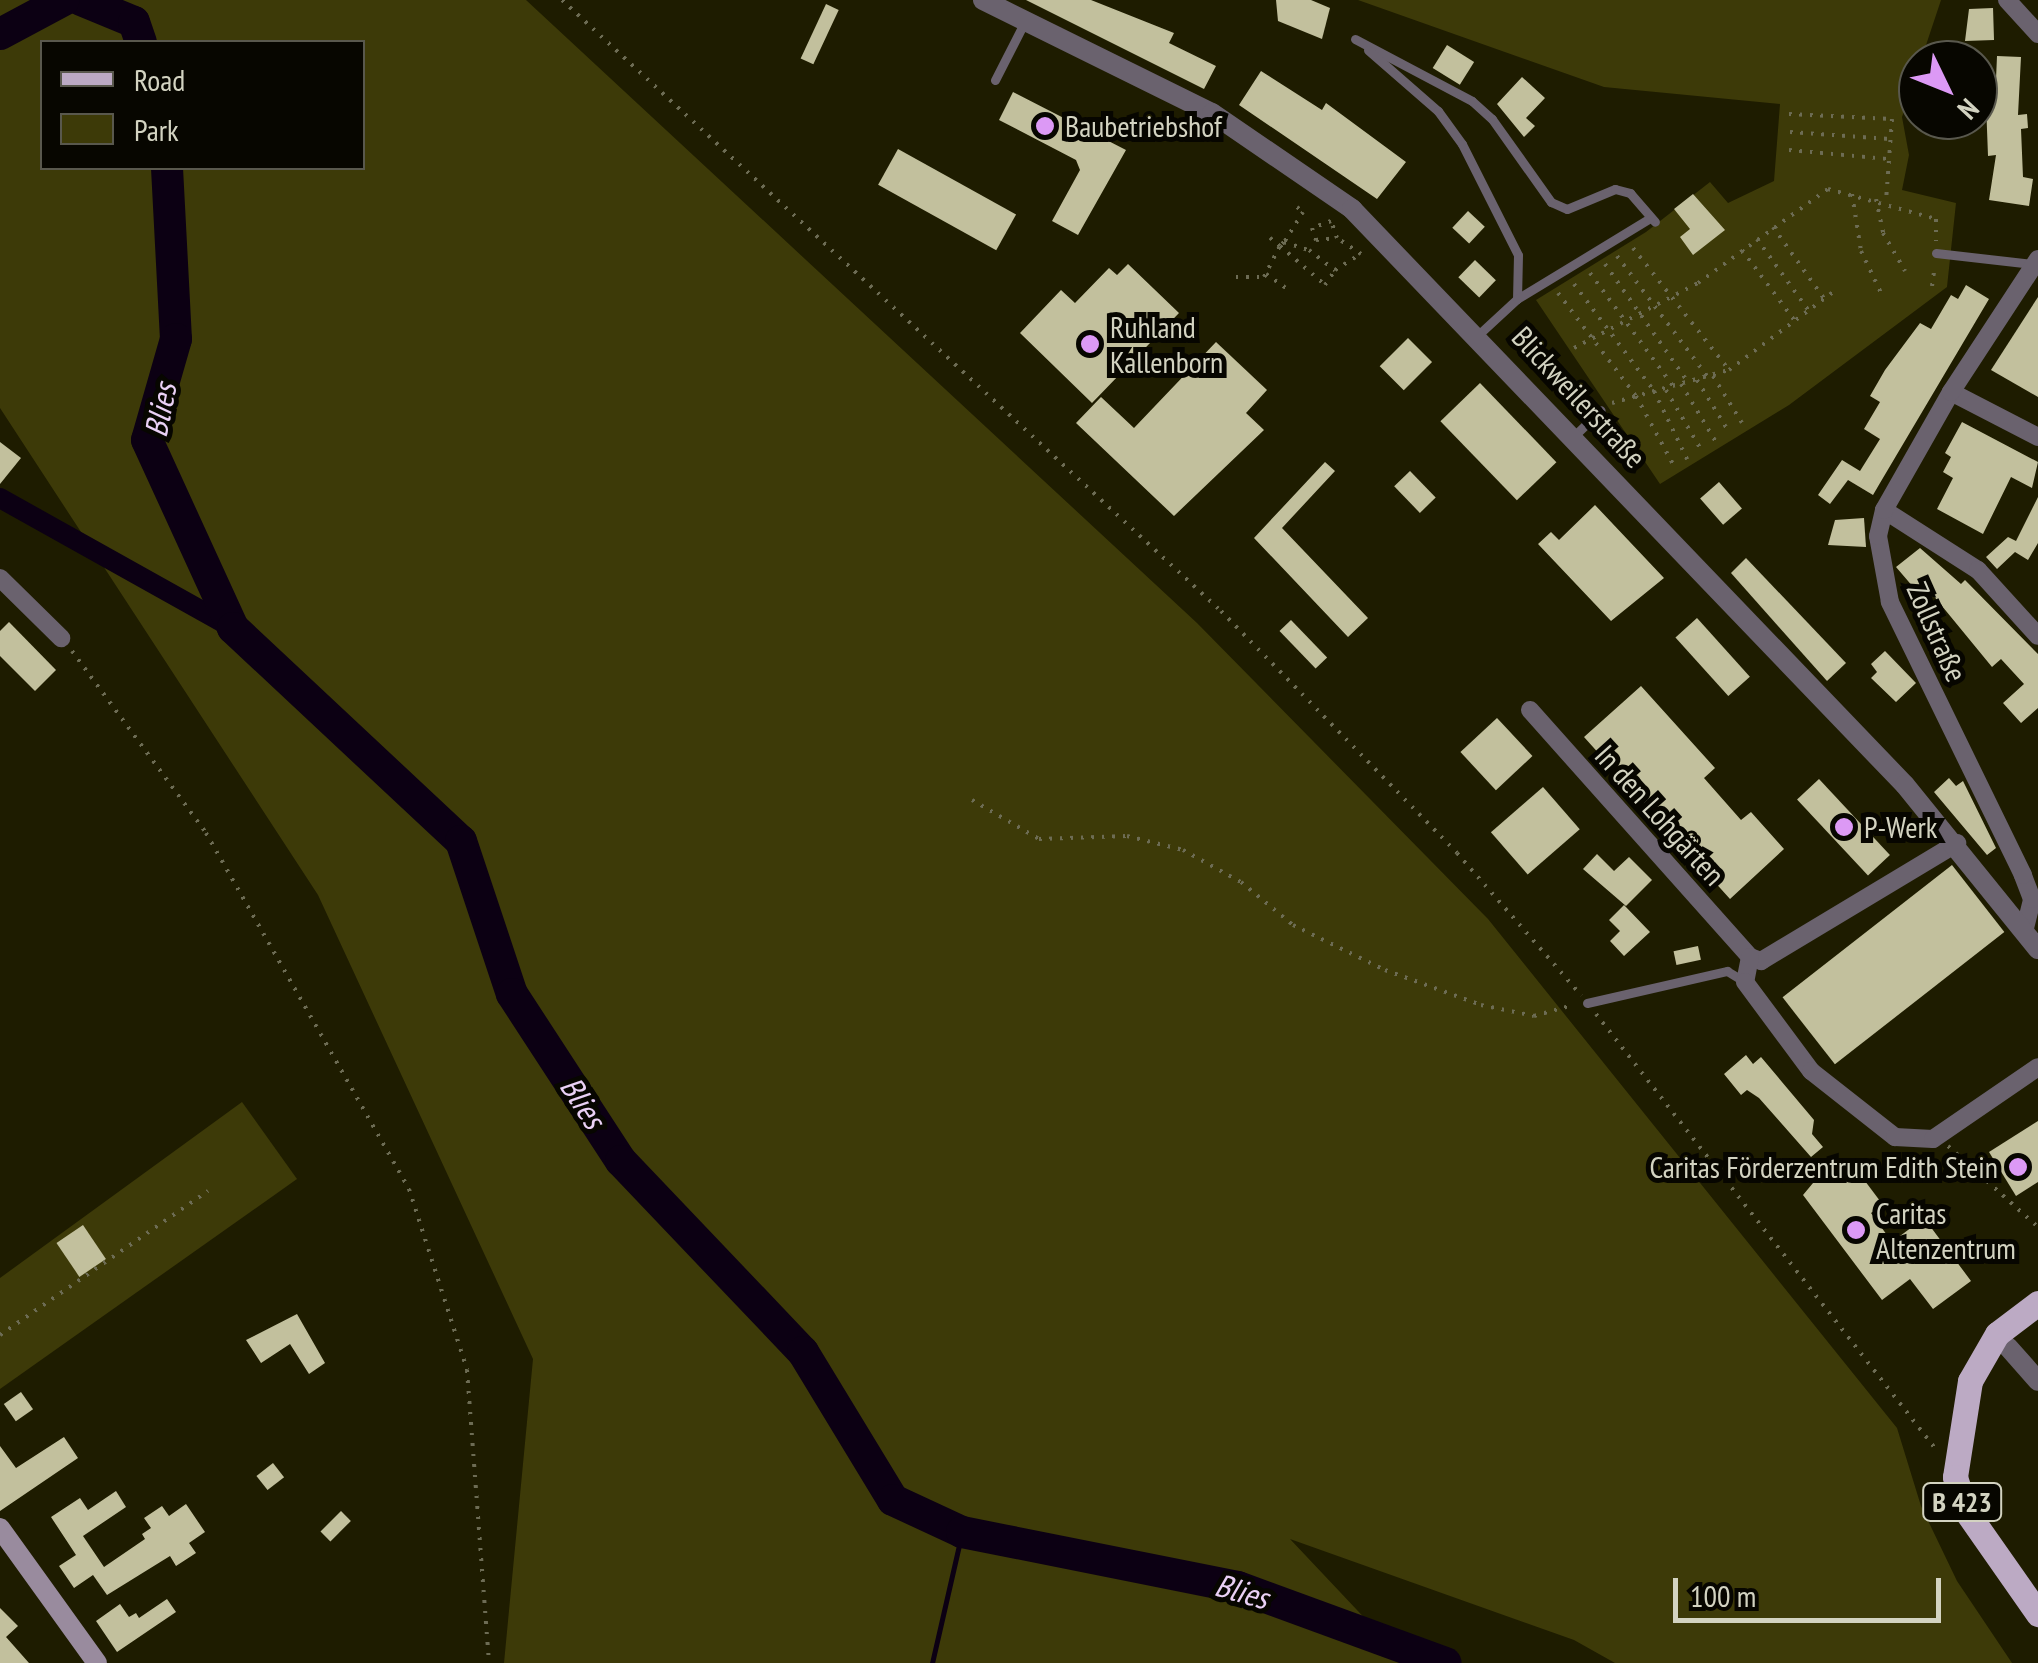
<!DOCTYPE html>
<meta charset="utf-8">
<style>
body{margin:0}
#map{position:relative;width:2038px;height:1663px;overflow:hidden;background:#1e1c00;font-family:"PT Sans Narrow",sans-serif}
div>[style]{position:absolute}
.green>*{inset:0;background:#3d3a08}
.stream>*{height:5px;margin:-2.5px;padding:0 2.5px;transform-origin:2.5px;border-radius:2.5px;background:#0c0013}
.canal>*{height:20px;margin:-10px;padding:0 10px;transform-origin:10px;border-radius:10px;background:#0c0013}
.river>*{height:32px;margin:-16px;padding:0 16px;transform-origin:16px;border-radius:16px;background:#0c0013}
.building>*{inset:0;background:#c2c09d;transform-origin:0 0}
.path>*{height:4px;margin-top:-2px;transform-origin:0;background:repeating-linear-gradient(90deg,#6d6c54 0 2.5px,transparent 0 10.5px)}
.service>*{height:9px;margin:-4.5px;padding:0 4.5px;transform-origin:4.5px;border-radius:4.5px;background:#6a626e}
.minor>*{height:18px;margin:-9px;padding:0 9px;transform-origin:9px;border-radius:9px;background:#6a626e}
.tertiary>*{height:20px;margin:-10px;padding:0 10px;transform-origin:10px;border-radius:10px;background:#6a626e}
.secondary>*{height:20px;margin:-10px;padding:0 10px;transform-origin:10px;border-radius:10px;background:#998b9e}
.primary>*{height:25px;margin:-12.5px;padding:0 12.5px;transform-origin:12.5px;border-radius:12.5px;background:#bcaac4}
.dots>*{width:28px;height:28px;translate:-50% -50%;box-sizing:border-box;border:5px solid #070600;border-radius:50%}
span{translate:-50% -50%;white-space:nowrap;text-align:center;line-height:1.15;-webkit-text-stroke:10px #070600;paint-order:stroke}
.shield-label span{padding:2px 8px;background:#070600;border:2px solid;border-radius:8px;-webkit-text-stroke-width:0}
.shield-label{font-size:28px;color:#d3d3c1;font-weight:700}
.poi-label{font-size:30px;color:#d3d3c1}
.left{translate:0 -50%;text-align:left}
.right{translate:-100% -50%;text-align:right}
.street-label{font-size:30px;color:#d3d3c1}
.water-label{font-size:32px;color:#ead1f5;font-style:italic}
.legend{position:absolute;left:40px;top:40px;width:325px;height:130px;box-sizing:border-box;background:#070600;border:2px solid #59584d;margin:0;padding:12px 18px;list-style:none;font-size:30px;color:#d3d3c1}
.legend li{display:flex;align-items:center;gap:20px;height:50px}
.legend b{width:50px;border:2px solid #59584d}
.north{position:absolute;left:1898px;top:40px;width:100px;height:100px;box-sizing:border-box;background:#070600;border:2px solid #59584d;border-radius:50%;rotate:133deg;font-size:28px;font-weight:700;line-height:40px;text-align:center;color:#d3d3c1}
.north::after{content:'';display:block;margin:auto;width:35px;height:45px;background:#dc99f5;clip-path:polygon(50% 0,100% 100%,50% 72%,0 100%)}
.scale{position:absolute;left:1673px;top:1578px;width:268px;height:45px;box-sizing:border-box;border:5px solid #d3d3c1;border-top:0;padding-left:12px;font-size:30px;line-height:35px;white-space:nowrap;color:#d3d3c1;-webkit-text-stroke:8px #070600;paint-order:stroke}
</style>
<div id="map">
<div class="green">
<i style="clip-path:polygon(evenodd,0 0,526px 0,1197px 623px,1488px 919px,1897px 1428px,1921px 1506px,1957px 1581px,2012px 1663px,1615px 1663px,1574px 1640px,1290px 1539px,1407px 1663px,504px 1663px,533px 1359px,318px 895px,0 408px,0 0,42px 42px,362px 42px,362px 168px,42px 168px,42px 42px)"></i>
<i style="clip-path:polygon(1358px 0,1941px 0,1902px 117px,1909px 155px,1902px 190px,1956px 203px,1947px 287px,1789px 405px,1660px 484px,1536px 300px,1646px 232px,1710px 182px,1728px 203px,1774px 181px,1780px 104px,1604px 87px)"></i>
<i style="clip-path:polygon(242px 1102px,297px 1179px,0 1389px,0 1278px)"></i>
</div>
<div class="stream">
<i style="left:932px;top:1663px;width:134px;rotate:-77.1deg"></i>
</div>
<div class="canal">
<i style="left:0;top:498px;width:267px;rotate:29.2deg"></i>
</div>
<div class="river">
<i style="left:81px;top:0;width:57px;rotate:22.5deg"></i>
<i style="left:134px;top:22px;width:21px;rotate:71deg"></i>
<i style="left:0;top:34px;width:72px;rotate:-28deg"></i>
<i style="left:167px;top:168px;width:171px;rotate:87deg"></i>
<i style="left:176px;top:339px;width:105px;rotate:106deg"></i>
<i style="left:147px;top:440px;width:207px;rotate:65.4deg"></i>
<i style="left:233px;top:628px;width:312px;rotate:43.1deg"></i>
<i style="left:461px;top:841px;width:161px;rotate:71.6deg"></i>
<i style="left:512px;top:994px;width:199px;rotate:56.9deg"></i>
<i style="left:621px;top:1161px;width:264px;rotate:46.4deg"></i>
<i style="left:803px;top:1352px;width:173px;rotate:58.7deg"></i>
<i style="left:893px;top:1500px;width:76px;rotate:24.9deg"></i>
<i style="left:962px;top:1532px;width:281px;rotate:11.3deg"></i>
<i style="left:1238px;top:1587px;width:221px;rotate:20.1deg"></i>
</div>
<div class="building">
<i style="clip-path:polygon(1026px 0,1091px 0,1174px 33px,1169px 43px,1216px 66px,1204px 89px)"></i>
<i style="clip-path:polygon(1276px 0,1311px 0,1330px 8px,1322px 39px,1278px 21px)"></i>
<i style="left:826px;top:4px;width:14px;height:60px;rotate:25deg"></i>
<i style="clip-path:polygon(1993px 8px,1994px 40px,1965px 41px,1969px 9px)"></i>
<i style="left:1447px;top:45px;width:32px;height:27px;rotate:32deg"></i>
<i style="clip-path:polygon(1997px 56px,2021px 57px,2018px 115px,2027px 114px,2028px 128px,2021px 129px,2023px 177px,2033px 179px,2029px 206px,1989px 200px,1996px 155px,1988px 156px,1986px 103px,1995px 103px)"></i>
<i style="clip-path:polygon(1261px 71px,1322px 110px,1326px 103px,1406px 162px,1377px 199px,1239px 105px)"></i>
<i style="clip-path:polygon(1522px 77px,1545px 98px,1526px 118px,1535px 126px,1524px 137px,1497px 104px)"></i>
<i style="clip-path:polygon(1013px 92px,1126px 150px,1078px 235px,1052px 221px,1080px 170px,1076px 160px,999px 120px)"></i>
<i style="left:898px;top:149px;width:135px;height:41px;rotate:29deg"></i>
<i style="clip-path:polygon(1693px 194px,1725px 230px,1693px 255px,1680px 237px,1690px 229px,1674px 209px)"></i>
<i style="left:1468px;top:211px;width:23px;height:23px;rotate:43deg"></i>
<i style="left:1475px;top:260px;width:29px;height:24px;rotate:44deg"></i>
<i style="clip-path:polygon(1128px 264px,1179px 313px,1092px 403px,1020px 333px,1061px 290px,1075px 303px,1109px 268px,1117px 275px)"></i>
<i style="clip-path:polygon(1966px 285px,1989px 299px,1880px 483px,1873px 495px,1848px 480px,1830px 504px,1818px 495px,1842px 460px,1860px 471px,1880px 439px,1864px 429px,1880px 402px,1870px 396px,1885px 370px,1920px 323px,1931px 329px,1951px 295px,1958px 299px)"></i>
<i style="clip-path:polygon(2038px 297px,2038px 397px,1991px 370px)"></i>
<i style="left:1408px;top:338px;width:34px;height:40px;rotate:45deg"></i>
<i style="clip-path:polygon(1216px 342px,1267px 390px,1246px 413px,1264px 430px,1174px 516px,1076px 423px,1101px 397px,1134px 428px)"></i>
<i style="left:1480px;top:383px;width:110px;height:55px;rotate:46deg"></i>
<i style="clip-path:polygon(1962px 422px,2038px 462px,2032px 488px,2011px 477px,1983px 534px,1937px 509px,1953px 478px,1943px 472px,1951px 457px,1945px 453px)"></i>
<i style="clip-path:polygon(0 442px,21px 458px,0 484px)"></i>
<i style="clip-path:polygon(1325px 462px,1335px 471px,1282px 528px,1368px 618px,1348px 637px,1254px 538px)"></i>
<i style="left:1410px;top:471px;width:37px;height:22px;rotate:46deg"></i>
<i style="left:1719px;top:482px;width:35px;height:25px;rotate:49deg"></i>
<i style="clip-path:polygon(2038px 497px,2038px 543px,2028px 560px,2015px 552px,1997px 569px,1986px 557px,2008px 537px,2016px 541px)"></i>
<i style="clip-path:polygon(1595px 505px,1664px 578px,1611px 621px,1538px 544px,1551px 532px,1559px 540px)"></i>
<i style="clip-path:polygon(1864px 518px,1866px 547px,1828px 545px,1835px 520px)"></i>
<i style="clip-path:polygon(1920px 548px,1961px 584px,1965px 580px,2038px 654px,2038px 708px,2021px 723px,2003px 703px,2024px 684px,2001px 659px,1992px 667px,1928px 589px,1920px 595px,1896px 567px)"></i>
<i style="clip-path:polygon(1746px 558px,1846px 663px,1827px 681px,1731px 573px)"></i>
<i style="left:1697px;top:618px;width:79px;height:29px;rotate:48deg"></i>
<i style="left:1291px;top:620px;width:52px;height:16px;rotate:46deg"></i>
<i style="clip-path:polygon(9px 622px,56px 670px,35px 691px,0 656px,0 631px)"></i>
<i style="clip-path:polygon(1885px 651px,1916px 683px,1896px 702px,1871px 678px,1877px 672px,1871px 664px)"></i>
<i style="clip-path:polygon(1641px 686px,1715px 768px,1704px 778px,1741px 820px,1751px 812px,1784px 849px,1730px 899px,1584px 737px)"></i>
<i style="left:1497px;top:718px;width:52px;height:50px;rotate:47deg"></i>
<i style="clip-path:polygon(1949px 778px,1956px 786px,1963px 781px,1996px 848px,1987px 855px,1934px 792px)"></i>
<i style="left:1819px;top:779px;width:104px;height:30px;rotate:47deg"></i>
<i style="left:1543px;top:787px;width:56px;height:69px;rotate:49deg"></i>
<i style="clip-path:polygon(1597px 854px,1614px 871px,1629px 857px,1652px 880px,1626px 906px,1583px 869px)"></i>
<i style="left:1952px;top:865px;width:85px;height:215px;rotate:52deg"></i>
<i style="clip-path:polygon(1624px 905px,1650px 932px,1624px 956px,1610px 941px,1620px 931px,1609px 920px)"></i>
<i style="left:1698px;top:946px;width:14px;height:25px;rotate:78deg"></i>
<i style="clip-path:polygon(1746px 1055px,1753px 1064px,1761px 1057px,1814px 1120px,1812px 1134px,1823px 1147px,1811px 1157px,1759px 1098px,1747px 1090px,1741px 1095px,1724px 1074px)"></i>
<i style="clip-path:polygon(2038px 1121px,2038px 1182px,2016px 1196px,1989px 1152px)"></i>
<i style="clip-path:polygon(1828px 1165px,1840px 1181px,1856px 1169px,1883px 1205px,1871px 1213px,1892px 1242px,1924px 1218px,1971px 1281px,1933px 1309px,1910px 1279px,1882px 1300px,1803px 1195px)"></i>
<i style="left:83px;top:1225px;width:41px;height:32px;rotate:56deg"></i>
<i style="clip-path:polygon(297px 1314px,325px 1363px,309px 1374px,290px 1344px,261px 1363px,246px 1340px)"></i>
<i style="left:21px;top:1392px;width:21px;height:21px;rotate:55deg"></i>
<i style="clip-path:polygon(64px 1437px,78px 1458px,0 1511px,0 1446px,16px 1468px)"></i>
<i style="left:273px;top:1463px;width:18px;height:21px;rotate:52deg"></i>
<i style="clip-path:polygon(116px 1491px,126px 1507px,83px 1536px,104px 1567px,145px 1539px,142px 1534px,151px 1528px,144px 1518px,162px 1506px,169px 1516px,186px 1504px,205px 1532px,189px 1543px,196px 1553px,176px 1566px,170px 1556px,107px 1595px,93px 1575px,74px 1588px,59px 1566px,76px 1555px,51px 1517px,80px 1498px,88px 1510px)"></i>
<i style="left:341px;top:1511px;width:14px;height:29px;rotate:45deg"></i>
<i style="clip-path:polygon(167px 1599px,176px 1612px,117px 1652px,96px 1621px,120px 1604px,129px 1617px,136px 1613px,139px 1618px)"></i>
<i style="clip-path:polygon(0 1608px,18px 1626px,6px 1637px,29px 1663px,0 1663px)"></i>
</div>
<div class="path">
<i style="left:562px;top:0;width:899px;rotate:42.84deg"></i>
<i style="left:1221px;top:611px;width:338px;rotate:45.7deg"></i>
<i style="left:1457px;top:853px;width:189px;rotate:48.9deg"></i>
<i style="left:1789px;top:114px;width:103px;rotate:2.8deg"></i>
<i style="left:1892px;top:119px;width:81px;rotate:94.2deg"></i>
<i style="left:1790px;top:132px;width:100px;rotate:4deg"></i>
<i style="left:1789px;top:150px;width:98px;rotate:5.2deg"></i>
<i style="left:1852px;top:194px;width:58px;rotate:81deg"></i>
<i style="left:1861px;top:251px;width:47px;rotate:64.5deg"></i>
<i style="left:1876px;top:199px;width:35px;rotate:78deg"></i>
<i style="left:1883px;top:233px;width:44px;rotate:59.9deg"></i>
<i style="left:1297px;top:207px;width:8px;rotate:40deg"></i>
<i style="left:1303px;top:212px;width:36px;rotate:122deg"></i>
<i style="left:1284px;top:242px;width:26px;rotate:18deg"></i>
<i style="left:1309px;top:250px;width:33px;rotate:38deg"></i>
<i style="left:1335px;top:270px;width:31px;rotate:-32deg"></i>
<i style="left:1361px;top:254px;width:29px;rotate:-146deg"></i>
<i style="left:1337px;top:238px;width:18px;rotate:-109deg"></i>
<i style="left:1331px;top:221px;width:20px;rotate:160deg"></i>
<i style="left:1312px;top:228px;width:13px;rotate:72deg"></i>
<i style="left:1316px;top:240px;width:21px;rotate:-5deg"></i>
<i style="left:1773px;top:227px;width:90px;rotate:54.5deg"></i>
<i style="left:1757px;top:239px;width:89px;rotate:54.2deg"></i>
<i style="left:1284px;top:242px;width:6px;rotate:135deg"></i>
<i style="left:1280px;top:246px;width:60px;rotate:40.9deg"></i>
<i style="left:1325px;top:285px;width:18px;rotate:-56deg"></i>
<i style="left:1633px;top:248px;width:155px;rotate:51.8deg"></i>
<i style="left:1742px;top:250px;width:89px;rotate:53.3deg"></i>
<i style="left:1617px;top:256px;width:150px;rotate:53.1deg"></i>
<i style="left:1605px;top:264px;width:144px;rotate:54.9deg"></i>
<i style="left:1590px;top:273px;width:140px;rotate:53.7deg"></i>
<i style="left:1266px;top:274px;width:24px;rotate:35deg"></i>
<i style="left:1236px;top:277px;width:28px"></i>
<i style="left:1264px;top:277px;width:35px;rotate:-63deg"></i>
<i style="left:1280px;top:246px;width:13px;rotate:-141deg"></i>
<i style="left:1574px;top:284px;width:134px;rotate:53.2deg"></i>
<i style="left:1654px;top:391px;width:76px;rotate:64.1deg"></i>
<i style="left:1932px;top:286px;width:21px;rotate:-82deg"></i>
<i style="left:1558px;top:293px;width:129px;rotate:52.9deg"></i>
<i style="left:1636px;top:396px;width:80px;rotate:61.5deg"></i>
<i style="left:1574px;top:348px;width:140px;rotate:-27.7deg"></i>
<i style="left:1698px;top:283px;width:160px;rotate:-35.9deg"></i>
<i style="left:1828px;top:189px;width:112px;rotate:15.5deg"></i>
<i style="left:1936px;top:219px;width:22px;rotate:90deg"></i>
<i style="left:1713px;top:376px;width:55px;rotate:58.3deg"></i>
<i style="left:1697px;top:380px;width:61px;rotate:58.4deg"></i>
<i style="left:1681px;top:384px;width:68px;rotate:58.9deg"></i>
<i style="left:1666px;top:390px;width:71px;rotate:59.5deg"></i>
<i style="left:1612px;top:403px;width:122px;rotate:-15.8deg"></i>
<i style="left:1729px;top:370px;width:129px;rotate:-36.8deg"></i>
<i style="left:72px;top:651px;width:226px;rotate:53.6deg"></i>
<i style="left:206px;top:833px;width:410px;rotate:60.3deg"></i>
<i style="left:409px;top:1189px;width:190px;rotate:72.2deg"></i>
<i style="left:467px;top:1370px;width:294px;rotate:85.7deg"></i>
<i style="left:972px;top:800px;width:78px;rotate:30.2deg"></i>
<i style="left:1039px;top:839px;width:88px;rotate:-2deg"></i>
<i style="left:1127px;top:836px;width:58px;rotate:14deg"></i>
<i style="left:1183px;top:850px;width:66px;rotate:28.9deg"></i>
<i style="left:1241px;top:882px;width:67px;rotate:39.6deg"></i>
<i style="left:1293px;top:925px;width:102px;rotate:26.1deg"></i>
<i style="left:1385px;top:970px;width:102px;rotate:20deg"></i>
<i style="left:1481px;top:1005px;width:54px;rotate:11.7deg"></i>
<i style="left:1534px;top:1016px;width:41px;rotate:-15.8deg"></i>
<i style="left:1596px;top:1014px;width:556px;rotate:52.02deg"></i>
<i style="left:1948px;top:1146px;width:121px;rotate:42deg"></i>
<i style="left:0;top:1335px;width:253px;rotate:-34.7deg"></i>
</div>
<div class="service">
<i style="left:1355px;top:39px;width:132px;rotate:27.9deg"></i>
<i style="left:1472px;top:101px;width:27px;rotate:42deg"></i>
<i style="left:1492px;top:119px;width:102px;rotate:54.6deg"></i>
<i style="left:1551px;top:202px;width:17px;rotate:24deg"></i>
<i style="left:1567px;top:209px;width:52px;rotate:-22.6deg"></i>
<i style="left:1615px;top:189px;width:16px;rotate:15deg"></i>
<i style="left:1630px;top:193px;width:38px;rotate:49deg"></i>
<i style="left:1368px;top:50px;width:93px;rotate:41.1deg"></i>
<i style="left:1438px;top:111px;width:41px;rotate:54deg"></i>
<i style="left:1462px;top:144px;width:124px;rotate:63.2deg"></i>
<i style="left:1518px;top:255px;width:44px;rotate:91.3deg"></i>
<i style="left:995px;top:80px;width:64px;rotate:-63deg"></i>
<i style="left:1936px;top:253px;width:97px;rotate:6.5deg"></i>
<i style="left:1478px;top:335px;width:53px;rotate:-42.7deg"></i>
<i style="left:1517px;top:299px;width:156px;rotate:-31.3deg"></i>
<i style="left:1574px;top:436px;width:37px;rotate:-44deg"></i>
<i style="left:1587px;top:1003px;width:144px;rotate:-12.9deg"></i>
<i style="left:1727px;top:971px;width:21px;rotate:31deg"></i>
</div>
<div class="minor">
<i style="left:2007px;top:0;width:46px;rotate:47.6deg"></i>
<i style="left:1951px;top:392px;width:98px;rotate:27.3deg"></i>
<i style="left:1884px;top:510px;width:112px;rotate:32.6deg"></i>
<i style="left:1978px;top:570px;width:89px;rotate:47.7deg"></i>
<i style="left:0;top:578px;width:86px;rotate:44.5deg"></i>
<i style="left:1530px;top:710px;width:331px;rotate:48.3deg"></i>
<i style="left:1750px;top:957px;width:12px;rotate:20deg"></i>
<i style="left:1761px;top:961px;width:229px;rotate:-31deg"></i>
<i style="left:2025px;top:928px;width:30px;rotate:-76deg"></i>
<i style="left:2032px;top:899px;width:26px;rotate:-111deg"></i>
<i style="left:2023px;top:875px;width:304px;rotate:-116deg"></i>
<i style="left:1890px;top:602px;width:67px;rotate:-100.3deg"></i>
<i style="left:1878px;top:536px;width:27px;rotate:-77deg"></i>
<i style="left:1884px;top:510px;width:136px;rotate:-60.4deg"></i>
<i style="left:1951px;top:392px;width:159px;rotate:-56.8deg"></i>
<i style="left:1750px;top:957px;width:25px;rotate:101deg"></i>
<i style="left:1745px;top:982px;width:111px;rotate:53.4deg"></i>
<i style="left:1811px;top:1071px;width:107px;rotate:38.2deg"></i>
<i style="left:1895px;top:1137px;width:38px;rotate:3deg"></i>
<i style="left:1933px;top:1139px;width:127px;rotate:-34.4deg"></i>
</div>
<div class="tertiary">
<i style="left:983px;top:0;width:255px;rotate:26.3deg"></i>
<i style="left:1212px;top:113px;width:170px;rotate:34.4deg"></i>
<i style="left:1352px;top:209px;width:798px;rotate:46.17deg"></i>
<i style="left:1905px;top:785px;width:211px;rotate:51deg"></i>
<i style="left:2008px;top:1347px;width:45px;rotate:48.6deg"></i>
</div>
<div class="secondary">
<i style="left:0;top:1528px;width:166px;rotate:54.3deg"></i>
</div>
<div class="primary">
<i style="left:2038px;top:1303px;width:51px;rotate:142.9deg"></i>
<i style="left:1997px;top:1334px;width:54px;rotate:119.9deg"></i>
<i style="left:1970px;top:1381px;width:97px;rotate:98.9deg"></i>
<i style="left:1955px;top:1477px;width:36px;rotate:72deg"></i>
<i style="left:1966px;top:1511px;width:126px;rotate:55deg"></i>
</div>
<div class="dots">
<i style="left:1045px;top:126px;background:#dc99f5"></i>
<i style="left:1090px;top:344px;background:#dc99f5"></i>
<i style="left:1844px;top:827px;background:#dc99f5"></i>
<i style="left:2018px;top:1167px;background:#dc99f5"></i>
<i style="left:1856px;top:1230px;background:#dc99f5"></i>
</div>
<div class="shield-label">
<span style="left:1962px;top:1502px">B 423</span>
</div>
<div class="poi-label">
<span class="left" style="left:1065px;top:126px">Baubetriebshof</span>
<span class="left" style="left:1110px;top:344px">Ruhland<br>Kallenborn</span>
<span class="left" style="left:1864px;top:827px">P-Werk</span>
<span class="right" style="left:1998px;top:1167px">Caritas Förderzentrum Edith Stein</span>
<span class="left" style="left:1876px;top:1230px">Caritas<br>Altenzentrum</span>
</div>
<div class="street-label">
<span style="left:1579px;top:397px;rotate:47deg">Blickweilerstraße</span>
<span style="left:1937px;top:632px;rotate:66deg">Zollstraße</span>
<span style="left:1660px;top:815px;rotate:48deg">In den Lohgärten</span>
</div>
<div class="water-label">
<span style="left:160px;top:410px;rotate:-79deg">Blies</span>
<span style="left:583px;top:1102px;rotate:57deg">Blies</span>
<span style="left:1242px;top:1591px;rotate:16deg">Blies</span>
</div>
<ul class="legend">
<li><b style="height:12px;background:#bcaac4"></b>Road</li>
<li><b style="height:28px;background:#3d3a08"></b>Park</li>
</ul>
<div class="north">N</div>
<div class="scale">100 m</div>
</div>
